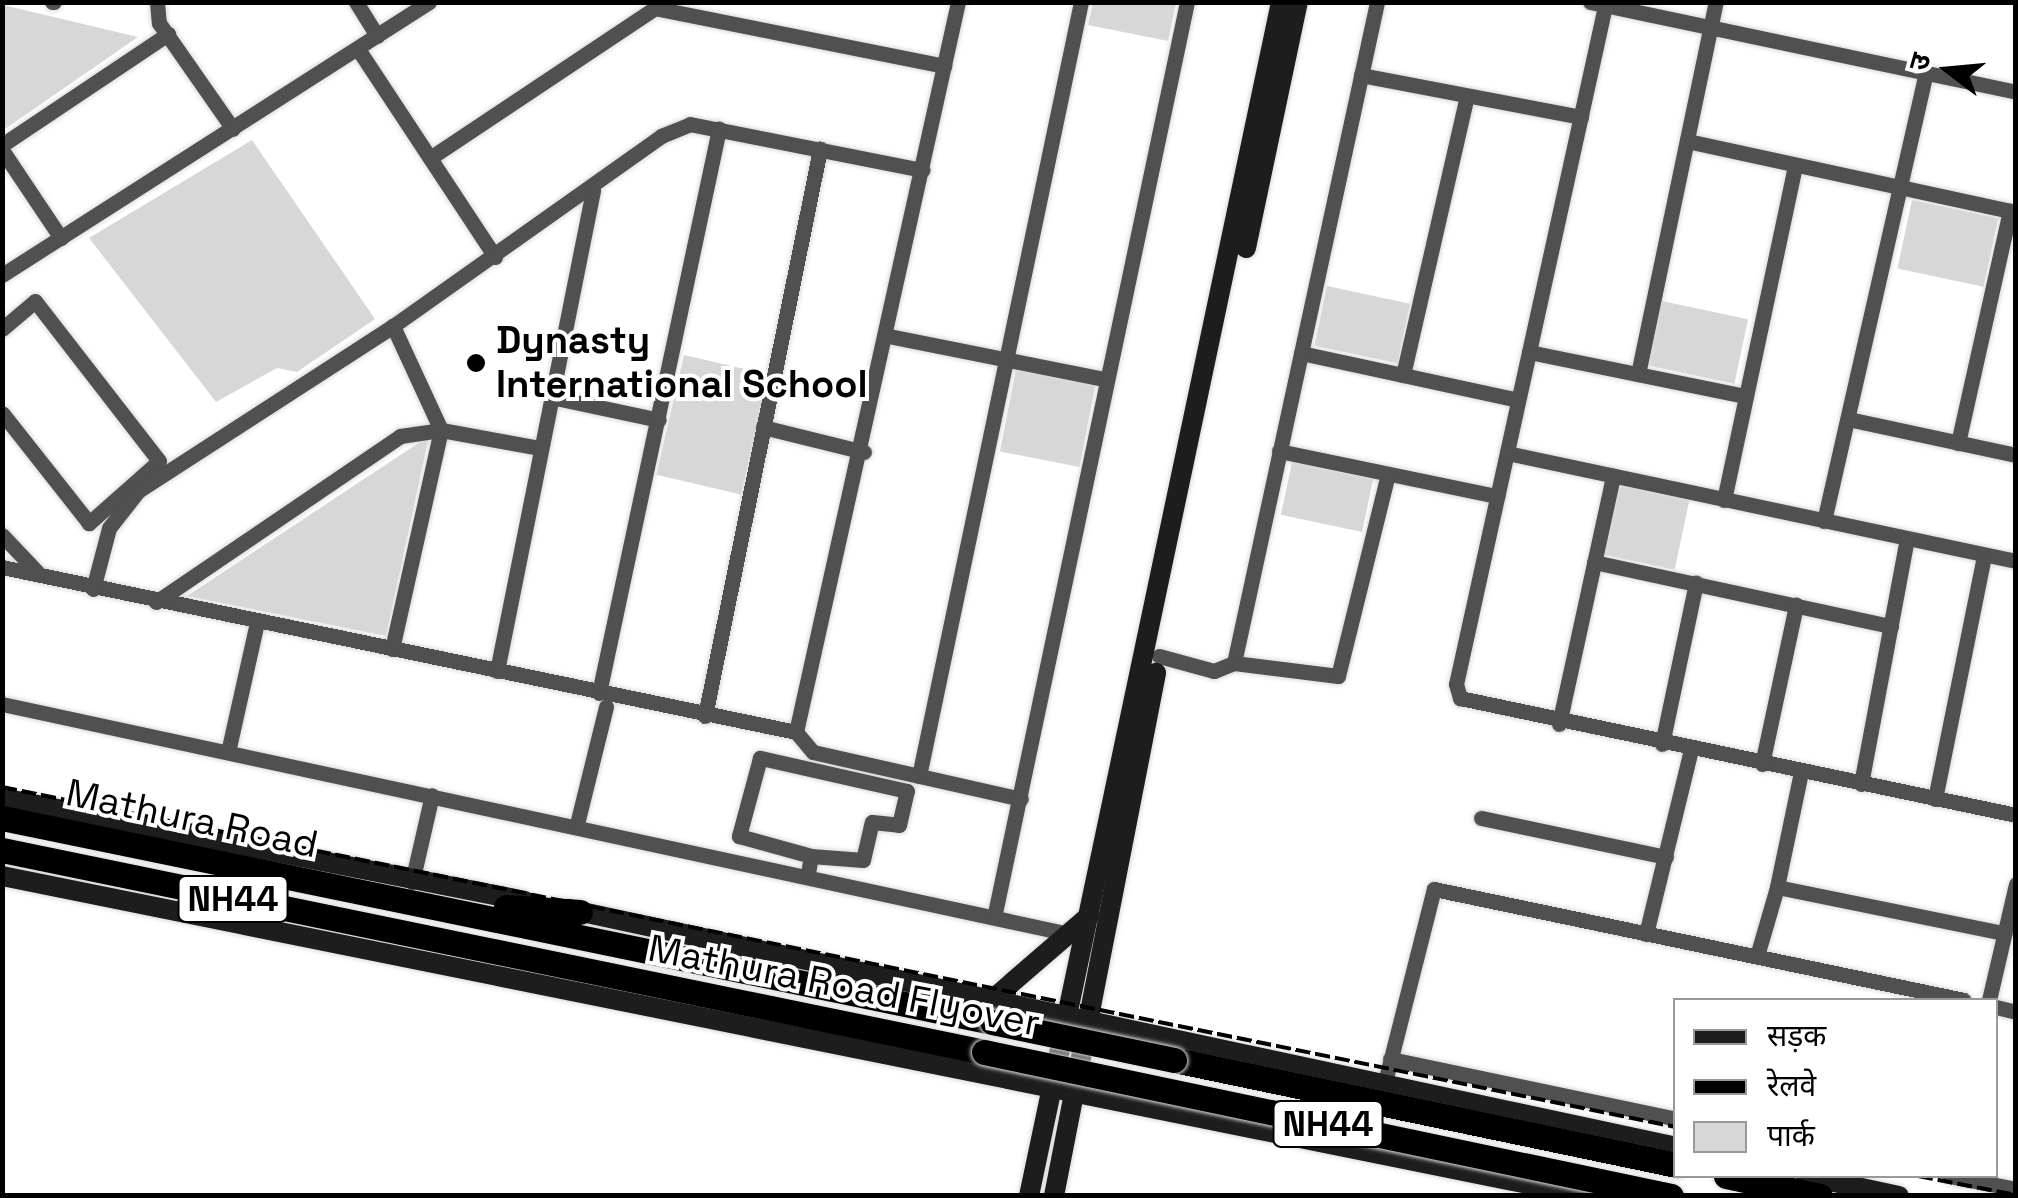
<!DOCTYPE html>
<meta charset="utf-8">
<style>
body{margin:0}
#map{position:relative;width:2018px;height:1198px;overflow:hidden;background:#fff;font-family:"Space Grotesk","Noto Sans Devanagari",sans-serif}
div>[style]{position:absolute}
.green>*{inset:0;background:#d7d7d7;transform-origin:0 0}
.roads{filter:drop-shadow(0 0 2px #dbdbdb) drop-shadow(0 0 2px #dbdbdb)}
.minor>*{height:15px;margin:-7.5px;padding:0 7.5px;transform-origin:7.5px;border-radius:7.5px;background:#505050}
.secondary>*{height:20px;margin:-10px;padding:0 10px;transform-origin:10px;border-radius:10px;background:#1d1d1d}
.trunk>*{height:25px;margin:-12.5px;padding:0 12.5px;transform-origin:12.5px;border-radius:12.5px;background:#000}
.rail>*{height:4px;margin-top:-2px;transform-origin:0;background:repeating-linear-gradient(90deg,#000 0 15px,transparent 0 20px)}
.bridges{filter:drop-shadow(0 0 2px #dbdbdb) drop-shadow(0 0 2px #dbdbdb)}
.trunk-bridge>*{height:25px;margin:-12.5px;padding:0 12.5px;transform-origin:12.5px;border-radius:12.5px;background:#000}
.dots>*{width:28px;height:28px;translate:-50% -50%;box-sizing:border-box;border:5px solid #fff;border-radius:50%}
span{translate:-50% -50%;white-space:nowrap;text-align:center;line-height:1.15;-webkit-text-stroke:8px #fff;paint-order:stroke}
.shield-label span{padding:2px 8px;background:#fff;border:2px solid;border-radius:8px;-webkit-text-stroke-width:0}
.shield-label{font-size:35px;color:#000;font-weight:700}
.poi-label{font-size:38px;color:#000;font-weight:700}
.left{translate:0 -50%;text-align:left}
.street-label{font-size:38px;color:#000}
.frame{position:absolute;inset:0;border:5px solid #000;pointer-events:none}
.legend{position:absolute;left:1673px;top:998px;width:325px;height:180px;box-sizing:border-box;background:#fff;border:2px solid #999;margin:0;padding:12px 18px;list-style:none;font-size:30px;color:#000}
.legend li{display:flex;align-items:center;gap:20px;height:50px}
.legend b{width:50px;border:2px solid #999}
.north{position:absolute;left:1898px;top:20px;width:100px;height:100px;-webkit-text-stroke:8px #fff;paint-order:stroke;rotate:286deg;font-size:28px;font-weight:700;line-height:40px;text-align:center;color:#000}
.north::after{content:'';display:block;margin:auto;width:35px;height:45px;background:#000;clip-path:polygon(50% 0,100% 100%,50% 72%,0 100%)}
</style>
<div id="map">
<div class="green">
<i style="clip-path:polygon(1093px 3px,1176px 3px,1168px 41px,1088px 25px)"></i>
<i style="clip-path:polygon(3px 5px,138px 37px,5px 129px)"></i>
<i style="clip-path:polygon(252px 140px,375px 319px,297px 372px,277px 368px,216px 402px,89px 238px)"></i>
<i style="left:1912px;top:200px;width:88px;height:70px;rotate:12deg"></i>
<i style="left:1327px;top:286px;width:85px;height:61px;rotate:12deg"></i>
<i style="left:1662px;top:301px;width:88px;height:66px;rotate:12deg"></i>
<i style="left:684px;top:355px;width:87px;height:123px;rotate:13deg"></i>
<i style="left:1016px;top:369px;width:81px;height:84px;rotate:11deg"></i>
<i style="clip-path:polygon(429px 436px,386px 636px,187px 596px)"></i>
<i style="left:1292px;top:462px;width:83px;height:54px;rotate:12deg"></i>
<i style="left:1618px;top:485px;width:73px;height:71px;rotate:12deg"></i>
</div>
<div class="roads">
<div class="minor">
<i style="left:52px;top:2px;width:2px"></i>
<i style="left:157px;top:2px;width:21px;rotate:85deg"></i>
<i style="left:159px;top:23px;width:129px;rotate:55.1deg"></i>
<i style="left:356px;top:2px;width:40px;rotate:58deg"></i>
<i style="left:958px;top:2px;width:748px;rotate:102.51deg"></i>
<i style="left:796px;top:732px;width:26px;rotate:50deg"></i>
<i style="left:813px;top:752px;width:213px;rotate:12.7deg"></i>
<i style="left:1590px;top:2px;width:435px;rotate:11.9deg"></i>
<i style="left:1605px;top:6px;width:694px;rotate:102.39deg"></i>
<i style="left:1456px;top:684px;width:15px;rotate:74deg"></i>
<i style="left:1460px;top:698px;width:568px;rotate:11.88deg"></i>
<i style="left:358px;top:49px;width:249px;rotate:56.6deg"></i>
<i style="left:1361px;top:75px;width:224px;rotate:10.8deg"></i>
<i style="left:1687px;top:141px;width:337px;rotate:12.2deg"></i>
<i style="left:2px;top:145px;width:200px;rotate:-33.8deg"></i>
<i style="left:2px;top:150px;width:106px;rotate:56.2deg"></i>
<i style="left:430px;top:158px;width:270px;rotate:-33.7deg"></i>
<i style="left:655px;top:8px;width:295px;rotate:11.3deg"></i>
<i style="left:2px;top:275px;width:507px;rotate:-32.59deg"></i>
<i style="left:2px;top:329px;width:43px;rotate:-40.3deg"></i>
<i style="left:35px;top:301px;width:202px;rotate:52.2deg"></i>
<i style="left:159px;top:461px;width:94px;rotate:138.5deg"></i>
<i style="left:89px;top:523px;width:140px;rotate:-128.3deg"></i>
<i style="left:889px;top:336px;width:220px;rotate:11.3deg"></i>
<i style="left:1529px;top:352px;width:221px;rotate:11.5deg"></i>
<i style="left:1301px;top:353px;width:222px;rotate:12.2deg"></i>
<i style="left:1638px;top:374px;width:380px;rotate:-78.2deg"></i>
<i style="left:1403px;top:375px;width:286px;rotate:-77.1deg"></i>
<i style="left:551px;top:397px;width:110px;rotate:12deg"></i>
<i style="left:1848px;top:419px;width:172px;rotate:12.1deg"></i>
<i style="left:763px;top:427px;width:104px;rotate:13.9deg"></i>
<i style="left:1958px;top:443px;width:238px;rotate:-77.4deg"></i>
<i style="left:1279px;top:451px;width:223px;rotate:11.7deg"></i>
<i style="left:1507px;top:453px;width:520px;rotate:11.98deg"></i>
<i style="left:1724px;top:500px;width:342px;rotate:-78deg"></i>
<i style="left:1824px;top:521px;width:459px;rotate:-77.2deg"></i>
<i style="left:2px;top:535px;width:55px;rotate:46.5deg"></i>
<i style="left:1594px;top:562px;width:304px;rotate:12.2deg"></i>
<i style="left:2px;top:567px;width:811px;rotate:11.74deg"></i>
<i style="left:93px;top:589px;width:63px;rotate:-75.3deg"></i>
<i style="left:109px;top:528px;width:47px;rotate:-51.9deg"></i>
<i style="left:138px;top:491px;width:304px;rotate:-32.9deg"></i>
<i style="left:393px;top:326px;width:329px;rotate:-35.3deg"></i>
<i style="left:661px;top:136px;width:31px;rotate:-22deg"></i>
<i style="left:690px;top:124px;width:237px;rotate:11.2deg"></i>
<i style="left:156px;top:602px;width:295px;rotate:-34.2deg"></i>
<i style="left:400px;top:436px;width:41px;rotate:-8.3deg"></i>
<i style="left:441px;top:430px;width:101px;rotate:10.3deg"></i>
<i style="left:392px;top:649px;width:224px;rotate:-77.4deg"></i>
<i style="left:441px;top:430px;width:115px;rotate:-114.8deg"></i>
<i style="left:1159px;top:656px;width:57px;rotate:15.3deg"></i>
<i style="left:1214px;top:671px;width:22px;rotate:-22deg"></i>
<i style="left:1234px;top:663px;width:676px;rotate:-77.79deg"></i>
<i style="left:1234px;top:663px;width:105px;rotate:7.1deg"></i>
<i style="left:1338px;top:676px;width:208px;rotate:-76.1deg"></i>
<i style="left:497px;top:671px;width:490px;rotate:-78.7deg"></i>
<i style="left:599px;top:693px;width:577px;rotate:-77.99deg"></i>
<i style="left:2px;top:704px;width:1092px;rotate:12.16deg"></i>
<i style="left:705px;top:716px;width:579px;rotate:-78.53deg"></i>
<i style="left:1559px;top:724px;width:254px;rotate:-77.7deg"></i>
<i style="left:1662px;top:744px;width:165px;rotate:-78.1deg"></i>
<i style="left:228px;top:752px;width:133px;rotate:-77.4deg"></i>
<i style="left:1762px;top:764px;width:163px;rotate:-77.9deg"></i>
<i style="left:1801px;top:772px;width:117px;rotate:101.8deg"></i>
<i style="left:1777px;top:887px;width:232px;rotate:11.5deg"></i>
<i style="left:919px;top:776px;width:791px;rotate:-78.18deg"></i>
<i style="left:1861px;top:784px;width:249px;rotate:-79.4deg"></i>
<i style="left:1935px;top:799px;width:248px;rotate:-78.6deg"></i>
<i style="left:1481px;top:818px;width:189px;rotate:11.9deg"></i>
<i style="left:577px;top:824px;width:121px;rotate:-76.1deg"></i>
<i style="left:808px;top:873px;width:17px;rotate:-80deg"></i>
<i style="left:811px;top:856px;width:52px;rotate:4.4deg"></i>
<i style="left:863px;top:860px;width:39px;rotate:-77deg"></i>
<i style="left:872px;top:822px;width:27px;rotate:6deg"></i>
<i style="left:899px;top:825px;width:35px;rotate:-77deg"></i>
<i style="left:907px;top:791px;width:151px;rotate:-167.3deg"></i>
<i style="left:760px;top:758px;width:81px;rotate:105.1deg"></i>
<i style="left:739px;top:836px;width:75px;rotate:15.5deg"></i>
<i style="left:412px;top:882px;width:89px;rotate:-77.1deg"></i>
<i style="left:995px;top:913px;width:931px;rotate:-78.1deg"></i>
<i style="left:1646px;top:934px;width:189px;rotate:-76.3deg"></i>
<i style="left:1757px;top:956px;width:72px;rotate:-73.8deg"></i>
<i style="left:1989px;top:1000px;width:119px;rotate:-76.9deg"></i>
<i style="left:1996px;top:1007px;width:21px;rotate:14deg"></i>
<i style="left:1390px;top:1059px;width:292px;rotate:11.8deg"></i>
<i style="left:1384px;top:1086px;width:203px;rotate:-75.8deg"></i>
<i style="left:1434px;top:889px;width:541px;rotate:11.83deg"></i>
<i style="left:1949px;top:1176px;width:68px;rotate:11deg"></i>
</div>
<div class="secondary">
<i style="left:1246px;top:248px;width:251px;rotate:-78.1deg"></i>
<i style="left:2px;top:798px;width:533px;rotate:11.14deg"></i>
<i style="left:2px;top:876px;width:1618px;rotate:11.41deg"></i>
<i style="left:568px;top:909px;width:1133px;rotate:12.12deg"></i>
<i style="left:986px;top:1005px;width:136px;rotate:-40.8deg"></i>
<i style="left:1806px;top:1176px;width:95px;rotate:12.1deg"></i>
<i style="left:1029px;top:1196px;width:1220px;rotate:-78.08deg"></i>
<i style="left:1054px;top:1196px;width:533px;rotate:-78.96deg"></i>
</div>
<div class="trunk">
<i style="left:2px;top:818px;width:1011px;rotate:11.64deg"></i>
<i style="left:2px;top:850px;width:1003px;rotate:11.62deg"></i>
<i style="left:506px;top:907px;width:74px;rotate:3.9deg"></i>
<i style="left:1174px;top:1060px;width:513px;rotate:11.81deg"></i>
<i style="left:1726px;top:1176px;width:96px;rotate:12deg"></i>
</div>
</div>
<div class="rail">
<i style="left:2px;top:787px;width:1708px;rotate:11.48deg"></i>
<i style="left:1918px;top:1176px;width:100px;rotate:11deg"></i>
</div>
<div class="bridges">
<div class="trunk-bridge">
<i style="left:992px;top:1022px;width:186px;rotate:11.8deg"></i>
<i style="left:984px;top:1052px;width:702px;rotate:11.84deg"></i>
</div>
</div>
<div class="dots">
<i style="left:476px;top:363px;background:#000"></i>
</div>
<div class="shield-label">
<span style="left:233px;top:899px">NH44</span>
<span style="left:1328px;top:1124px">NH44</span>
</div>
<div class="poi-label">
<span class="left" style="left:496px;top:363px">Dynasty<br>International School</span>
</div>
<div class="street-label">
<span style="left:192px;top:819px;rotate:12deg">Mathura Road</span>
<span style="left:844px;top:986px;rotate:11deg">Mathura Road Flyover</span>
</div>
<div class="frame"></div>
<ul class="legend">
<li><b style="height:12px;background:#1d1d1d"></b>सड़क</li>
<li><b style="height:12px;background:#000"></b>रेलवे</li>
<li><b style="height:28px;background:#d7d7d7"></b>पार्क</li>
</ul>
<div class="north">उ</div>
</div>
